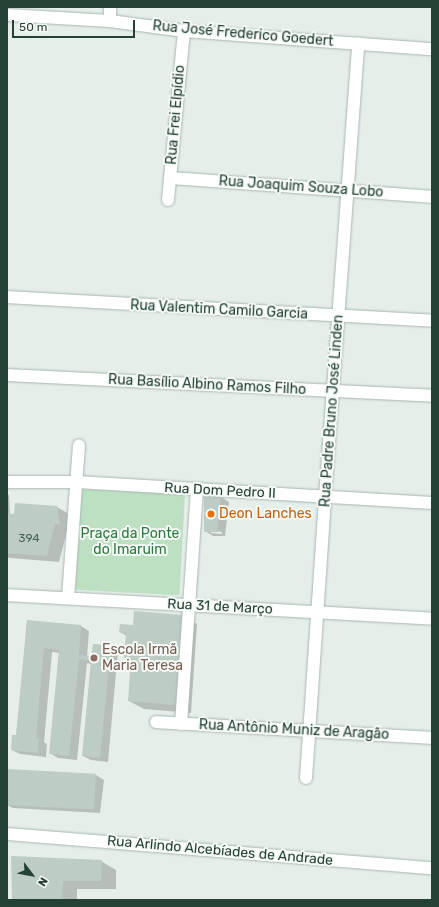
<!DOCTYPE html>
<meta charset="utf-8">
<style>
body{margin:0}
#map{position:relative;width:439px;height:907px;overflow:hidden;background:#e5eee9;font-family:Rubik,sans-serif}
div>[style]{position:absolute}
.green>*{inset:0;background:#bde0c3;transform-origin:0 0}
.shadow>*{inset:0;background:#0003}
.building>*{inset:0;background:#bdccc4;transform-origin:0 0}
.roads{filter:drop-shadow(0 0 1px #a7b7af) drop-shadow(0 0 1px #a7b7af)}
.street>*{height:12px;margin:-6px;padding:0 6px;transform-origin:6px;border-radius:6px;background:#fff}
.secondary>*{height:12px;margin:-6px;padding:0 6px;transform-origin:6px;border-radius:6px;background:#fff}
.dots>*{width:11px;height:11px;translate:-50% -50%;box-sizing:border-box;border:2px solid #f6faf7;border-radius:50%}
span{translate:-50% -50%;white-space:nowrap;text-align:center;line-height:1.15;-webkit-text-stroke:4px #f6faf7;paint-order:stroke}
.number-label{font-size:12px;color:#4a6459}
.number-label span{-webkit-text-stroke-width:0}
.street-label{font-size:14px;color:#234135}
.food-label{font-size:14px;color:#c56008}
.left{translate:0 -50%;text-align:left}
.park-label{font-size:14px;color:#2c7941}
.education-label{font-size:14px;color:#785e54}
.frame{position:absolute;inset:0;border:8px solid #234135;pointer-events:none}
.north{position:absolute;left:12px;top:855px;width:40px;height:40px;-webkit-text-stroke:3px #f6faf7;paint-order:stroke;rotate:122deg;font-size:11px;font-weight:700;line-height:16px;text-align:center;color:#234135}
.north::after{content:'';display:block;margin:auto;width:14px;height:18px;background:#234135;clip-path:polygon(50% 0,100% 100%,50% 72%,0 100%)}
.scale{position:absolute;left:12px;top:20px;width:123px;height:18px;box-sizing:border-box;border:2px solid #234135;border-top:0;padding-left:5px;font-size:12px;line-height:14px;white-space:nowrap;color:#234135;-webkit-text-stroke:3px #f6faf7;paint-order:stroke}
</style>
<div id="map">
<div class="green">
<i style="left:81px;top:489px;width:104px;height:101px;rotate:3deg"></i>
</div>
<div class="shadow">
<i style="clip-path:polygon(7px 494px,9px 495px,10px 515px,57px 507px,69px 514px,67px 531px,59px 562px,10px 558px,7px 557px)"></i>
<i style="clip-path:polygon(evenodd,221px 497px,229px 502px,225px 536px,213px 536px,205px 531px,221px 497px,211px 531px,222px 532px,222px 534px,211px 533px,211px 531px)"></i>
<i style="clip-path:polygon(182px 616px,197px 624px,191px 713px,144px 709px,129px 701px,132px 661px,125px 657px,127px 636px,120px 632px,134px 626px)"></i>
<i style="clip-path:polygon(27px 621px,81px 626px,89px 631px,87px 657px,92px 657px,110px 646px,118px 651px,108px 762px,91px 760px,83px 756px,91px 664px,87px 663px,77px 760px,58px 758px,50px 753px,60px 653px,52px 652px,44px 742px,47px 744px,46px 757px,20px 754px,12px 750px,17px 736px)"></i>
<i style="clip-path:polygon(7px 770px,96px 775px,104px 780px,100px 813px,13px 808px,7px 805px)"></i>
<i style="clip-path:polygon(101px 861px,116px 870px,116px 889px,77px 889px,77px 900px,13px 900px)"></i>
</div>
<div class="building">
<i style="clip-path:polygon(221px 496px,217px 532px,204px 532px,204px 497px)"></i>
<i style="clip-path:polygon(15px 503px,57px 506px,60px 525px,55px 524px,47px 556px,7px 553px,7px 513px,14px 514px)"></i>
<i style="clip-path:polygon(134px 611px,183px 615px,176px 705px,128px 701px,131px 658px,124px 658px,126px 633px,119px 632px,120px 624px,133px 625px)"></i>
<i style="clip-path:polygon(27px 620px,81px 625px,79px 655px,91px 656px,93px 644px,111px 645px,100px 758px,82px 756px,91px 661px,79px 659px,69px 756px,49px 754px,59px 650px,44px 648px,36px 738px,39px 738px,38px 753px,11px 750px,12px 735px,16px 735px)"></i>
<i style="left:7px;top:769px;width:89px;height:36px;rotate:3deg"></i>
<i style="clip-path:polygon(11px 856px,102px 860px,101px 881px,63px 881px,62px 900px,12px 900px)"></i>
</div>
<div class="roads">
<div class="street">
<i style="left:110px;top:7px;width:14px;rotate:90deg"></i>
<i style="left:7px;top:15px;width:103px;rotate:3.3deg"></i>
<i style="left:110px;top:21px;width:75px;rotate:7.7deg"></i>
<i style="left:184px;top:31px;width:249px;rotate:4.2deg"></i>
<i style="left:170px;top:178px;width:263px;rotate:4.1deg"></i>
<i style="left:168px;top:200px;width:170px;rotate:-84.6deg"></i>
<i style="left:7px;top:297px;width:426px;rotate:3.2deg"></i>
<i style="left:7px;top:375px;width:426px;rotate:2.8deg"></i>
<i style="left:7px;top:482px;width:70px"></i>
<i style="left:77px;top:482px;width:356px;rotate:3.4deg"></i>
<i style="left:68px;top:598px;width:153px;rotate:-85.9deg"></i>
<i style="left:156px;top:722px;width:276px;rotate:3.3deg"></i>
<i style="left:181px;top:724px;width:236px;rotate:-86.1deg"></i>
<i style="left:306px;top:778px;width:282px;rotate:-86.1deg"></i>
<i style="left:325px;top:497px;width:455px;rotate:-85.8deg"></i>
<i style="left:7px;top:834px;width:426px;rotate:4.6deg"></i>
</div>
<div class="secondary">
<i style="left:7px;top:595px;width:426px;rotate:3.2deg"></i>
</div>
</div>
<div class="dots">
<i style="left:211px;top:514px;background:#e8710a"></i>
<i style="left:94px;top:658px;background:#8d6e63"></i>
</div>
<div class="number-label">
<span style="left:29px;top:539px">394</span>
</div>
<div class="street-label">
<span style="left:243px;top:34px;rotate:5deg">Rua José Frederico Goedert</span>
<span style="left:176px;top:115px;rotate:-85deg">Rua Frei Elpídio</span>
<span style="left:301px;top:187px;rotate:4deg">Rua Joaquim Souza Lobo</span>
<span style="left:219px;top:310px;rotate:3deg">Rua Valentim Camilo Garcia</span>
<span style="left:207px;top:385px;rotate:3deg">Rua Basílio Albino Ramos Filho</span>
<span style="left:332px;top:411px;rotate:-86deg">Rua Padre Bruno José Linden</span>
<span style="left:220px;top:491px;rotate:3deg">Rua Dom Pedro II</span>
<span style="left:220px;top:607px;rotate:3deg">Rua 31 de Março</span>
<span style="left:294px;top:730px;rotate:3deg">Rua Antônio Muniz de Aragão</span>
<span style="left:220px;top:851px;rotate:5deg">Rua Arlindo Alcebíades de Andrade</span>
</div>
<div class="food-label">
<span class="left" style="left:219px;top:514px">Deon Lanches</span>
</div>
<div class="park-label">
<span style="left:130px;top:542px">Praça da Ponte<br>do Imaruim</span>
</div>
<div class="education-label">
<span class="left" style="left:102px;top:658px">Escola Irmã<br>Maria Teresa</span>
</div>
<div class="frame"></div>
<div class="north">N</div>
<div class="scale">50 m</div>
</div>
